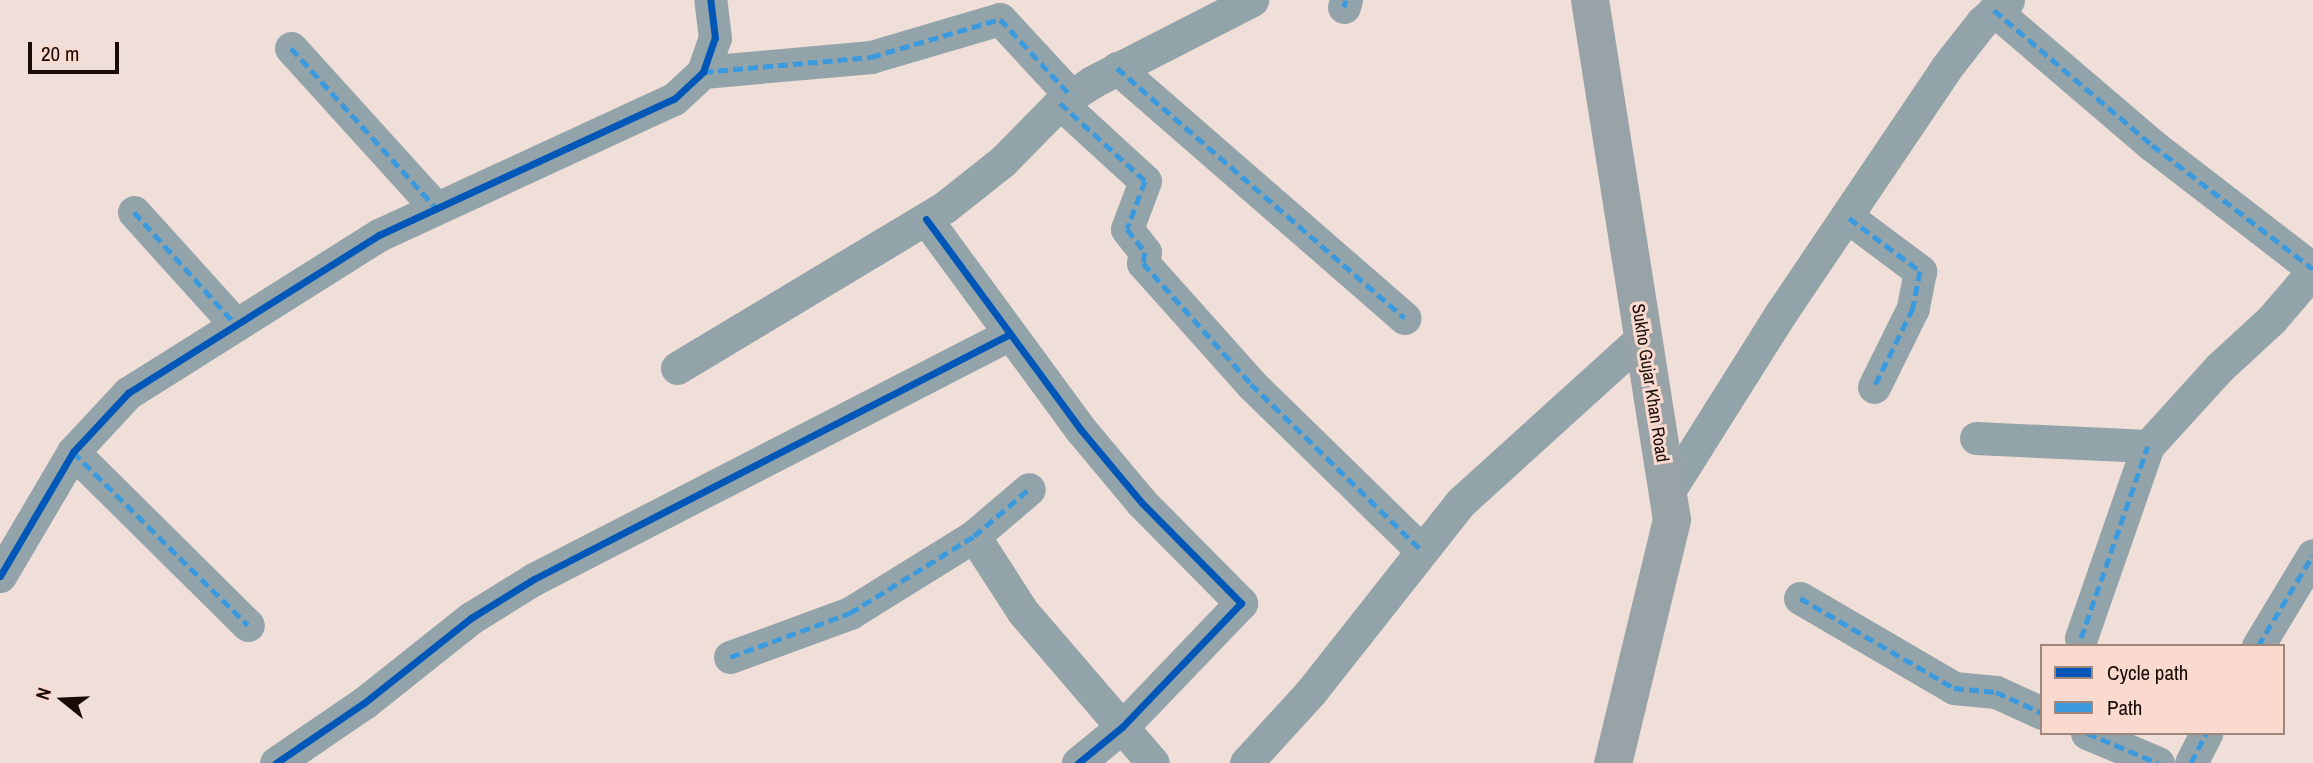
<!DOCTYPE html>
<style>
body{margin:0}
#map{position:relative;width:2313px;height:763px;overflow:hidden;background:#f0ded8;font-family:"Archivo Narrow",sans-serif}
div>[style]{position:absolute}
.street>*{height:33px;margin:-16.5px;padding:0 16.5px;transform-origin:16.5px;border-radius:16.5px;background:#92a4a9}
.secondary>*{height:38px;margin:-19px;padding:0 19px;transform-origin:19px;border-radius:19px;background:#98a3a7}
.quiet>*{height:5px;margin-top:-2.5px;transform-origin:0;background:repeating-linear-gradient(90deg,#3b99dd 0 10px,transparent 0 15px)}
.cycleway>*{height:7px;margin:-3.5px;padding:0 3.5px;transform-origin:3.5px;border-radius:3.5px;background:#0057b8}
span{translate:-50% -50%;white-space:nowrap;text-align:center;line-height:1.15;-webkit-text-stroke:6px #fad9ce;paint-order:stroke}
.street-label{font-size:18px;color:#190c07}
.legend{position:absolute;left:2040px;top:644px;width:245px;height:91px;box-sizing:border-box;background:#fad9ce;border:2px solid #a0877e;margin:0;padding:9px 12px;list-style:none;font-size:21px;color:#190c07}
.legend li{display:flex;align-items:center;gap:14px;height:35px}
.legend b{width:35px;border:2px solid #a0877e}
.north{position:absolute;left:28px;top:665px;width:70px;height:70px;-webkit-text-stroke:5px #fad9ce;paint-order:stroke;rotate:288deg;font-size:19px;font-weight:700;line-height:28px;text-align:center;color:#190c07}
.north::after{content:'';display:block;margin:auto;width:24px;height:32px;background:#190c07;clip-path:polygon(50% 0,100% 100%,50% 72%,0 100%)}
.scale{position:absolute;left:28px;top:42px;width:91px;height:32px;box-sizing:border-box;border:4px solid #190c07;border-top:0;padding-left:9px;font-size:21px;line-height:24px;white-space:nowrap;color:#190c07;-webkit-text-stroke:5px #fad9ce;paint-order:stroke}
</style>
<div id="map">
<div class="street">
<i style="left:1344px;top:7px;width:7px;rotate:-74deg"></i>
<i style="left:1994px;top:10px;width:208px;rotate:40.5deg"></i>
<i style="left:2152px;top:145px;width:203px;rotate:37.6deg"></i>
<i style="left:291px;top:48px;width:216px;rotate:47.8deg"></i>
<i style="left:1117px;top:68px;width:381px;rotate:41deg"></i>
<i style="left:703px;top:72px;width:169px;rotate:-5.1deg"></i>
<i style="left:871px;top:57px;width:134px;rotate:-16.4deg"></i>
<i style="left:1000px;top:19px;width:105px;rotate:47.3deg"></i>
<i style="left:1060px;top:103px;width:115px;rotate:42.5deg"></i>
<i style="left:1145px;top:181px;width:51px;rotate:110.6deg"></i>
<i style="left:1127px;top:229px;width:29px;rotate:52deg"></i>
<i style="left:1145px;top:252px;width:11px;rotate:100deg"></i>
<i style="left:1143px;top:263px;width:162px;rotate:48.2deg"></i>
<i style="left:1251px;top:384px;width:238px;rotate:44.3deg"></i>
<i style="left:134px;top:212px;width:152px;rotate:47.9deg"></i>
<i style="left:1849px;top:218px;width:89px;rotate:36.7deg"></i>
<i style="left:1920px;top:271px;width:38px;rotate:101deg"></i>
<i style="left:1913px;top:308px;width:88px;rotate:116.3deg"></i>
<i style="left:926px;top:219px;width:262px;rotate:53.7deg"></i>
<i style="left:1081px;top:430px;width:95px;rotate:50.1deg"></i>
<i style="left:1142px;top:503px;width:141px;rotate:45.3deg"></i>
<i style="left:1241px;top:603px;width:172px;rotate:133.8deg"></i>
<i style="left:1122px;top:727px;width:57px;rotate:140.7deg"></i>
<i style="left:677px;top:368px;width:313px;rotate:-31deg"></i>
<i style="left:945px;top:207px;width:74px;rotate:-38.4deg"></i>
<i style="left:1003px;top:161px;width:81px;rotate:-45.5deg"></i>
<i style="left:1060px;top:103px;width:38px;rotate:-33deg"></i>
<i style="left:1092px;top:82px;width:180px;rotate:-27.1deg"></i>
<i style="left:1976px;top:438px;width:172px;rotate:2.7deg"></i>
<i style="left:2148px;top:446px;width:107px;rotate:-47.7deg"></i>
<i style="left:2220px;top:367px;width:71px;rotate:-42.7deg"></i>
<i style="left:2272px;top:319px;width:63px;rotate:-49.5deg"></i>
<i style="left:73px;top:452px;width:246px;rotate:44.7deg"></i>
<i style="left:1667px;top:494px;width:214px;rotate:-57.8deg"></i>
<i style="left:1781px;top:313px;width:295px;rotate:-56deg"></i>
<i style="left:1946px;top:68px;width:58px;rotate:-52deg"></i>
<i style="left:1982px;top:22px;width:34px;rotate:-40deg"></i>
<i style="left:974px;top:536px;width:90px;rotate:57.2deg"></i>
<i style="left:1023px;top:612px;width:199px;rotate:49.3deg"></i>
<i style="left:0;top:576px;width:144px;rotate:-59.5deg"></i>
<i style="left:73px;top:452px;width:81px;rotate:-47deg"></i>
<i style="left:128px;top:393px;width:297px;rotate:-32.2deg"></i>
<i style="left:379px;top:235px;width:325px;rotate:-24.8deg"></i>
<i style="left:674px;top:99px;width:40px;rotate:-43deg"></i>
<i style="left:703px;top:72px;width:36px;rotate:-71deg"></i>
<i style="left:715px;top:38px;width:38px;rotate:-97deg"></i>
<i style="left:1800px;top:598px;width:178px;rotate:30.3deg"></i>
<i style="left:1954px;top:688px;width:42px;rotate:5.4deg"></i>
<i style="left:1996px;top:692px;width:51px;rotate:24.5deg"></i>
<i style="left:2081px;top:638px;width:203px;rotate:-70.8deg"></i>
<i style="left:2258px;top:646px;width:106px;rotate:-58.9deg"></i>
<i style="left:730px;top:657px;width:128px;rotate:-20.1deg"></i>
<i style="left:850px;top:613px;width:146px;rotate:-31.8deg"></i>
<i style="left:974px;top:536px;width:72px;rotate:-40.5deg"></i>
<i style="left:2087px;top:733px;width:77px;rotate:22.9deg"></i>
<i style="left:276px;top:763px;width:107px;rotate:-34.3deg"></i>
<i style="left:364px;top:703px;width:137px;rotate:-38.5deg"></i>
<i style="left:471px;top:618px;width:74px;rotate:-31.8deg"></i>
<i style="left:534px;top:579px;width:535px;rotate:-27.24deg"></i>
<i style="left:1246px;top:763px;width:95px;rotate:-47.6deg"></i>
<i style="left:1310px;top:693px;width:243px;rotate:-51.7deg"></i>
<i style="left:1461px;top:502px;width:244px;rotate:-42.2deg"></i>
<i style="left:2191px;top:763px;width:34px;rotate:-63deg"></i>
</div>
<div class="secondary">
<i style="left:1590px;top:0;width:526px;rotate:81.04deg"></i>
<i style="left:1672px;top:520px;width:250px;rotate:103.6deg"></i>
</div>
<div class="quiet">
<i style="left:1344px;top:7px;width:7px;rotate:-74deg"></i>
<i style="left:1994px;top:10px;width:208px;rotate:40.5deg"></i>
<i style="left:2152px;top:145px;width:203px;rotate:37.6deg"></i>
<i style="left:291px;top:48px;width:216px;rotate:47.8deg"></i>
<i style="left:1117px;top:68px;width:381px;rotate:41deg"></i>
<i style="left:703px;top:72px;width:169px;rotate:-5.1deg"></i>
<i style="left:871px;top:57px;width:134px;rotate:-16.4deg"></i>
<i style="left:1000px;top:19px;width:105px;rotate:47.3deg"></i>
<i style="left:1060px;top:103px;width:115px;rotate:42.5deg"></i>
<i style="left:1145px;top:181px;width:51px;rotate:110.6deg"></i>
<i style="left:1127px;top:229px;width:29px;rotate:52deg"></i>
<i style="left:1145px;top:252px;width:11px;rotate:100deg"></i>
<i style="left:1143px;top:263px;width:162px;rotate:48.2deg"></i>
<i style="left:1251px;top:384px;width:238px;rotate:44.3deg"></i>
<i style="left:134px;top:212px;width:152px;rotate:47.9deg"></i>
<i style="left:1849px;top:218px;width:89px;rotate:36.7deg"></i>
<i style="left:1920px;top:271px;width:38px;rotate:101deg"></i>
<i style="left:1913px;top:308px;width:88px;rotate:116.3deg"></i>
<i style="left:73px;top:452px;width:246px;rotate:44.7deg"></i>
<i style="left:1800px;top:598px;width:178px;rotate:30.3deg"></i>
<i style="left:1954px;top:688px;width:42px;rotate:5.4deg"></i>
<i style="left:1996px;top:692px;width:51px;rotate:24.5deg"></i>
<i style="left:2081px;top:638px;width:203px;rotate:-70.8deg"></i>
<i style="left:2258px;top:646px;width:106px;rotate:-58.9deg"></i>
<i style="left:730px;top:657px;width:128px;rotate:-20.1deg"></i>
<i style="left:850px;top:613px;width:146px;rotate:-31.8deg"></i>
<i style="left:974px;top:536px;width:72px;rotate:-40.5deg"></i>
<i style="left:2087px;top:733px;width:77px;rotate:22.9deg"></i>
<i style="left:2191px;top:763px;width:34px;rotate:-63deg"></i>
</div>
<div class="cycleway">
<i style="left:926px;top:219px;width:262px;rotate:53.7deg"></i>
<i style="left:1081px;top:430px;width:95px;rotate:50.1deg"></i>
<i style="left:1142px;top:503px;width:141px;rotate:45.3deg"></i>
<i style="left:1241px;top:603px;width:172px;rotate:133.8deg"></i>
<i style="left:1122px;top:727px;width:57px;rotate:140.7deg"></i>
<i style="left:0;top:576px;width:144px;rotate:-59.5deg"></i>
<i style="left:73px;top:452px;width:81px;rotate:-47deg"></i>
<i style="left:128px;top:393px;width:297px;rotate:-32.2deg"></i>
<i style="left:379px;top:235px;width:325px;rotate:-24.8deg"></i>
<i style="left:674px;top:99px;width:40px;rotate:-43deg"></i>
<i style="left:703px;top:72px;width:36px;rotate:-71deg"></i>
<i style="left:715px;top:38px;width:38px;rotate:-97deg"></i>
<i style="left:276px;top:763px;width:107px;rotate:-34.3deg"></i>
<i style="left:364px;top:703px;width:137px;rotate:-38.5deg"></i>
<i style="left:471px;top:618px;width:74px;rotate:-31.8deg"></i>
<i style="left:534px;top:579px;width:535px;rotate:-27.24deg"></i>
</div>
<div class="street-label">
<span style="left:1650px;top:383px;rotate:81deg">Sukho Gujar Khan Road</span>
</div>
<ul class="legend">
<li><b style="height:9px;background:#0057b8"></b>Cycle path</li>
<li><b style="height:9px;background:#3b99dd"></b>Path</li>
</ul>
<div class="north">N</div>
<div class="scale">20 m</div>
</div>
